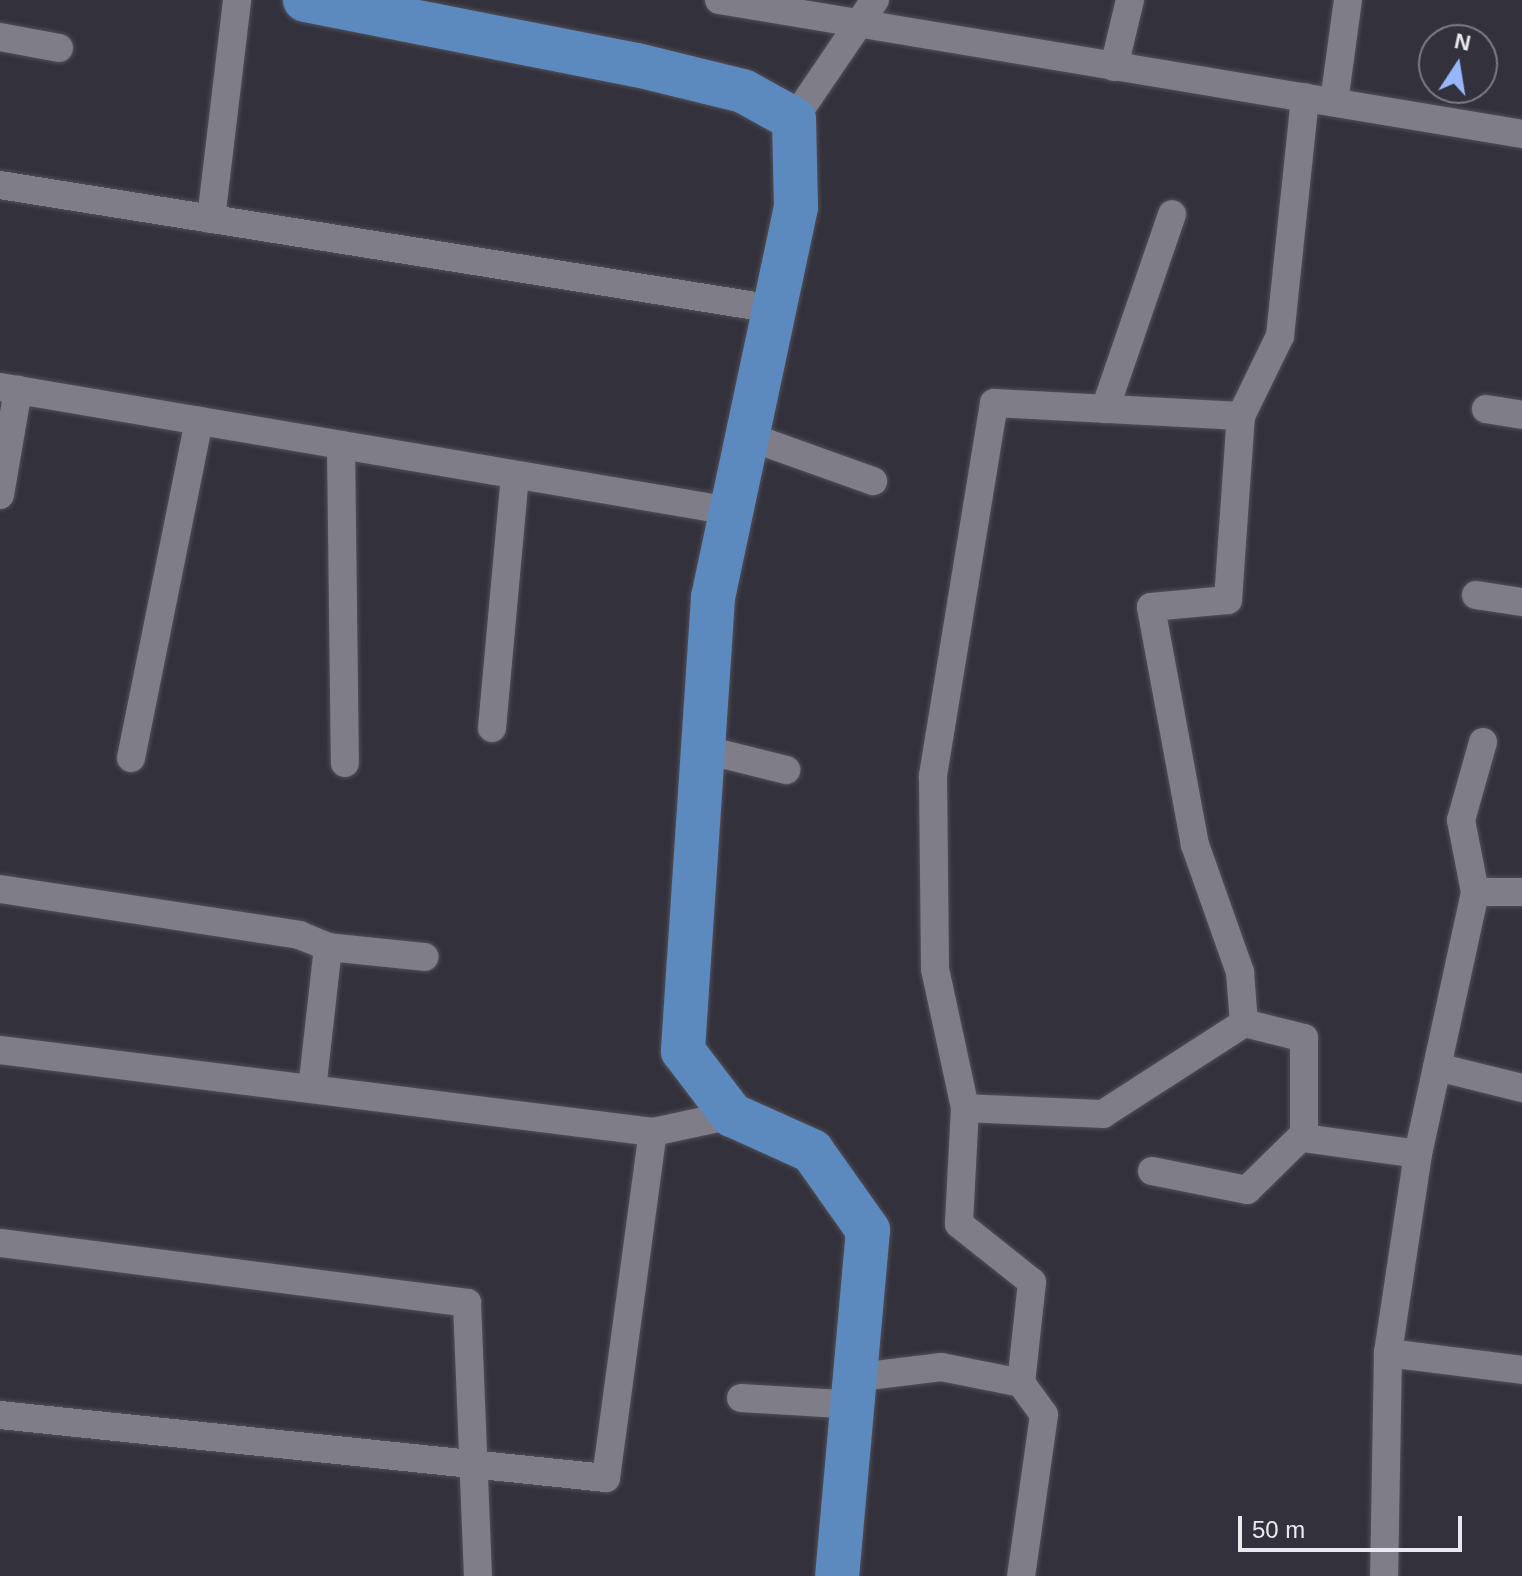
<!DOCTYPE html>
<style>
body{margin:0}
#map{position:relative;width:1522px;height:1576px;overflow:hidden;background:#33323c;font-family:Helvetica,sans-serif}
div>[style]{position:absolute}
.roads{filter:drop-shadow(0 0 2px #514f58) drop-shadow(0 0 2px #514f58)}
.street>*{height:28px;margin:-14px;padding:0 14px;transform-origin:14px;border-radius:14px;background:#7f7d88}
.primary>*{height:44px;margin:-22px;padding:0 22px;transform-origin:22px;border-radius:22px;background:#5c8abf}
span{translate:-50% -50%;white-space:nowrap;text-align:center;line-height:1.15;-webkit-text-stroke:8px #33323c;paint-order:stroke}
.north{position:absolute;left:1418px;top:24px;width:80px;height:80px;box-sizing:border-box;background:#33323c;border:2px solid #7c7b84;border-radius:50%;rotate:12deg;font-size:22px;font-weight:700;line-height:32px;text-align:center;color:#eae9f0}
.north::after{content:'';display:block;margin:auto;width:28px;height:36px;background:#98b6fd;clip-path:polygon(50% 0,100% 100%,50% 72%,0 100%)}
.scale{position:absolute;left:1238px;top:1516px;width:224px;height:36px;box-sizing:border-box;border:4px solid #eae9f0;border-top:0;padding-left:10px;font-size:24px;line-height:28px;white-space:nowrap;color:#eae9f0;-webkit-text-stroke:6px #33323c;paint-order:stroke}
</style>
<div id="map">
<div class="roads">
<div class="street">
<i style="left:719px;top:0;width:814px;rotate:9.47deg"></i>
<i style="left:0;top:37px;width:60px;rotate:10.6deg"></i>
<i style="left:1114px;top:67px;width:69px;rotate:-76.6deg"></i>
<i style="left:1334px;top:102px;width:103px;rotate:-82.2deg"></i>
<i style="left:794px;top:119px;width:144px;rotate:-55.8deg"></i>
<i style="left:0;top:185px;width:784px;rotate:9.1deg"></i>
<i style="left:211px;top:219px;width:221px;rotate:-83.2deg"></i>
<i style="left:0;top:387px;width:741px;rotate:9.63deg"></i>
<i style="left:1105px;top:409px;width:206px;rotate:-71deg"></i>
<i style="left:1486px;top:409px;width:36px;rotate:9deg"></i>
<i style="left:1241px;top:416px;width:89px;rotate:-64deg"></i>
<i style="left:1280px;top:336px;width:240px;rotate:-84deg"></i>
<i style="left:747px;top:436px;width:134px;rotate:19.7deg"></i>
<i style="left:341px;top:445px;width:318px;rotate:89.3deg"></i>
<i style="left:0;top:495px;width:107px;rotate:-80.3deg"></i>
<i style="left:1476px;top:595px;width:47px;rotate:8.7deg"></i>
<i style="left:492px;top:728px;width:254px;rotate:-84.8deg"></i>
<i style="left:698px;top:748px;width:91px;rotate:14deg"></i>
<i style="left:131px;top:758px;width:344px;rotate:-78.6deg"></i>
<i style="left:0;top:889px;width:303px;rotate:8.7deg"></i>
<i style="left:299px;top:935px;width:31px;rotate:22deg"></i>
<i style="left:328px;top:947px;width:143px;rotate:96.4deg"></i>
<i style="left:1475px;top:892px;width:73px;rotate:-101deg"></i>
<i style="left:1461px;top:820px;width:81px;rotate:-74.2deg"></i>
<i style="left:328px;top:947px;width:97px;rotate:5.9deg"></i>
<i style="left:1244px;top:1023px;width:62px;rotate:14deg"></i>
<i style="left:1304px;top:1038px;width:100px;rotate:90deg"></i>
<i style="left:1304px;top:1138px;width:115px;rotate:8deg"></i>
<i style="left:1418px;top:1154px;width:201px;rotate:98.6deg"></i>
<i style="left:1388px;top:1353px;width:223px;rotate:91deg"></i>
<i style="left:0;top:1050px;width:658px;rotate:7.16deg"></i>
<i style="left:653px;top:1132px;width:81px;rotate:-12.1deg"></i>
<i style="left:1437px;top:1067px;width:88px;rotate:13.9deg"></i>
<i style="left:965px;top:1108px;width:138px;rotate:2.5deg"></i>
<i style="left:1103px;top:1114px;width:168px;rotate:-32.8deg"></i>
<i style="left:1244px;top:1023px;width:51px;rotate:-94.5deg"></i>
<i style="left:1240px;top:972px;width:135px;rotate:-109.5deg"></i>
<i style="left:1195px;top:845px;width:242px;rotate:-100.5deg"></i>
<i style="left:1151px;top:607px;width:77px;rotate:-5.2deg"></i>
<i style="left:1228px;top:600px;width:184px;rotate:-86deg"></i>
<i style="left:1241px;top:416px;width:247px;rotate:-177deg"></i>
<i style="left:994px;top:403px;width:378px;rotate:99.3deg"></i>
<i style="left:933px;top:776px;width:193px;rotate:89.4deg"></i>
<i style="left:935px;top:969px;width:142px;rotate:77.8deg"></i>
<i style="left:965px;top:1108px;width:116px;rotate:93deg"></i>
<i style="left:959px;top:1224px;width:93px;rotate:38.5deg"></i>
<i style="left:1032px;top:1282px;width:102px;rotate:96.2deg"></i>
<i style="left:1021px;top:1383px;width:39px;rotate:54deg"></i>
<i style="left:1044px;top:1415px;width:163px;rotate:98.1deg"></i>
<i style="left:1418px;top:1154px;width:268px;rotate:-77.7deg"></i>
<i style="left:1475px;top:892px;width:47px"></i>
<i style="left:1152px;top:1171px;width:97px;rotate:11.3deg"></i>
<i style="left:1247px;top:1190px;width:80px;rotate:-44.5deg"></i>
<i style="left:0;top:1243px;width:471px;rotate:7.3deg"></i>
<i style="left:467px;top:1303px;width:273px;rotate:87.7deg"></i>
<i style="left:1388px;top:1353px;width:135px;rotate:7.2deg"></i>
<i style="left:860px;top:1377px;width:82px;rotate:-7deg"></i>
<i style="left:941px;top:1367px;width:82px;rotate:11.3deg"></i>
<i style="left:741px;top:1398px;width:116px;rotate:3.5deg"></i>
<i style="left:0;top:1415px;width:609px;rotate:5.94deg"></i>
<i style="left:606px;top:1478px;width:349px;rotate:-82.3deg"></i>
</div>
<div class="primary">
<i style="left:305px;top:0;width:338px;rotate:11.1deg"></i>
<i style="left:637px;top:65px;width:109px;rotate:13.8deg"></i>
<i style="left:743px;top:91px;width:58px;rotate:28.8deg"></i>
<i style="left:794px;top:119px;width:88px;rotate:88.7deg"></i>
<i style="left:796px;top:207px;width:400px;rotate:102deg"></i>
<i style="left:713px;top:598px;width:454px;rotate:93.8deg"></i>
<i style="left:683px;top:1051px;width:81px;rotate:52.6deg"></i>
<i style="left:732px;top:1115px;width:88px;rotate:24.2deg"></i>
<i style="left:812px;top:1151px;width:97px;rotate:54.7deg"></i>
<i style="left:868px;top:1230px;width:347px;rotate:95.1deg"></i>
</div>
</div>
<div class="north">N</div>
<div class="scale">50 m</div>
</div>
